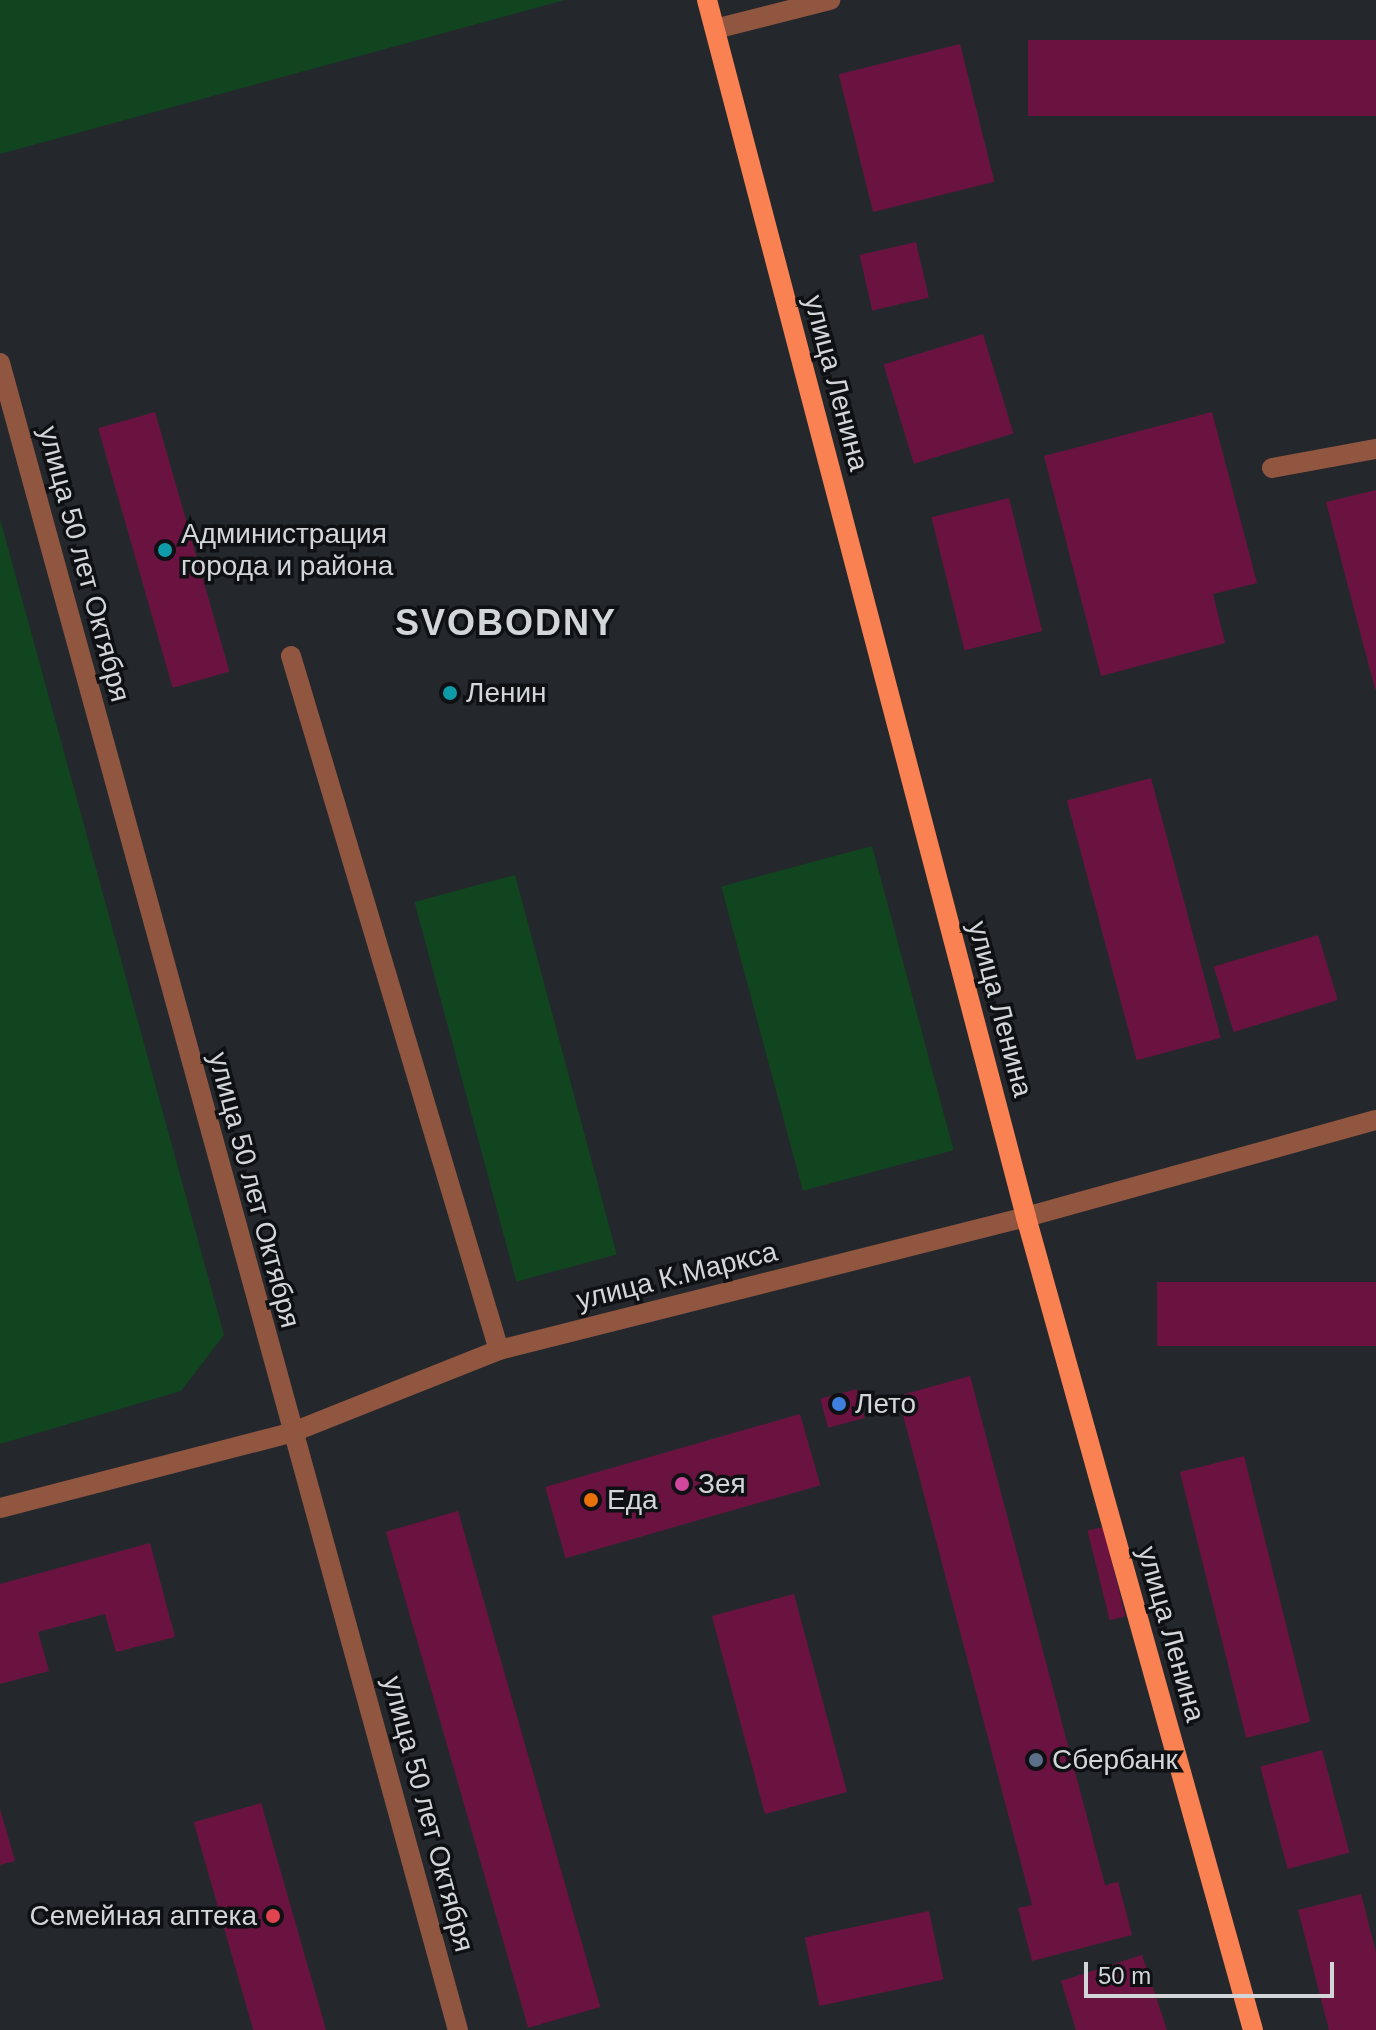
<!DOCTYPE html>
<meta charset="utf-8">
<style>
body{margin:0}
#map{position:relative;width:1376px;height:2030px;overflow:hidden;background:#24282d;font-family:Arial,sans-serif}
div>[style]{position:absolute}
.green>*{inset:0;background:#104520;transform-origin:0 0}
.building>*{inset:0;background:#6b1340;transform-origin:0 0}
.minor>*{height:20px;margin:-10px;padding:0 10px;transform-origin:10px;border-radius:10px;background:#915640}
.major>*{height:20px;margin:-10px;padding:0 10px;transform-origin:10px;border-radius:10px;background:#f98152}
.dots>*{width:22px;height:22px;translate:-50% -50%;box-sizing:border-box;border:4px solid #0e1013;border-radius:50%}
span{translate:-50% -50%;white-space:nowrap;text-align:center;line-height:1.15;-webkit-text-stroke:7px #0e1013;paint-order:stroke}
.street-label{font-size:28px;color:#d3d6d9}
.poi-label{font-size:28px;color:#d3d6d9}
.left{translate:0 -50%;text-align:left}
.right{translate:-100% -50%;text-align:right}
.district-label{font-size:36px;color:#d3d6d9;font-weight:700;letter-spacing:2px}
.scale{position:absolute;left:1084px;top:1962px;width:250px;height:36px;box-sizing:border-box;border:4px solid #d3d6d9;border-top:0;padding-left:10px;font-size:24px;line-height:28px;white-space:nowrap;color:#d3d6d9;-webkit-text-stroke:6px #0e1013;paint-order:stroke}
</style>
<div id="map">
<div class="green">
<i style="clip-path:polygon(0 0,565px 0,0 154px)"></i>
<i style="clip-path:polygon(0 519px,224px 1335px,181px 1391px,0 1444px)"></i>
<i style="left:872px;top:846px;width:315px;height:156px;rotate:75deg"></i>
<i style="left:515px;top:875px;width:393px;height:104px;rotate:75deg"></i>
</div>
<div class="building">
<i style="left:1376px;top:40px;width:76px;height:348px;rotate:90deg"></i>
<i style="left:960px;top:44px;width:142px;height:125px;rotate:76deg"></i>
<i style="left:916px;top:242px;width:57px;height:58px;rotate:77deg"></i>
<i style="left:983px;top:334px;width:104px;height:104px;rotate:73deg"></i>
<i style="left:155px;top:412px;width:270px;height:59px;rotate:74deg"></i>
<i style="clip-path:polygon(1212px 412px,1257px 583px,1213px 594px,1225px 643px,1101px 676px,1044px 456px)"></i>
<i style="clip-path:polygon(1376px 490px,1376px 689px,1375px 689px,1326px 502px)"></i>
<i style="left:1009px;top:498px;width:137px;height:80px;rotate:76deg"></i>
<i style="left:1151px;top:778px;width:269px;height:87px;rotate:75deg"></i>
<i style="left:1318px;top:935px;width:68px;height:109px;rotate:73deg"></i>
<i style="left:1376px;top:1282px;width:64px;height:219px;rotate:90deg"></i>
<i style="clip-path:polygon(970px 1376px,1105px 1885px,1118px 1882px,1132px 1935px,1032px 1961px,1018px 1908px,1032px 1905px,898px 1396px)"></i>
<i style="left:857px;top:1389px;width:30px;height:38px;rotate:75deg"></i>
<i style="left:800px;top:1414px;width:74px;height:265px;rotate:74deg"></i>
<i style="left:1244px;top:1456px;width:274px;height:66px;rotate:76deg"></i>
<i style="left:458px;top:1511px;width:516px;height:75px;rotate:74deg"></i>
<i style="left:1103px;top:1527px;width:92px;height:16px;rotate:76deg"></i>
<i style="clip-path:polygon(150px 1543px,175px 1637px,116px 1652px,105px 1614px,38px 1632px,49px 1671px,0 1684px,0 1584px)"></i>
<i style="left:794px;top:1594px;width:205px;height:85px;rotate:75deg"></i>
<i style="left:1322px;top:1750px;width:106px;height:64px;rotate:75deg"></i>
<i style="left:261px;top:1803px;width:236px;height:70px;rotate:74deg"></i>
<i style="clip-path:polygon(0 1809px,15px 1861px,0 1865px)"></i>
<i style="clip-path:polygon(1361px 1894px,1376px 1952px,1376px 2030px,1329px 2030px,1298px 1910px)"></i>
<i style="left:929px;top:1911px;width:70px;height:127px;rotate:78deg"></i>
<i style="clip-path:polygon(1142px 1955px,1167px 2030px,1076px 2030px,1061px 1981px)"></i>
</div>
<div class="minor">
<i style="left:715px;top:29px;width:119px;rotate:-14.2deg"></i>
<i style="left:0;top:363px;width:1729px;rotate:74.64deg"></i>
<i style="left:1272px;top:468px;width:106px;rotate:-10.4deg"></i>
<i style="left:291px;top:656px;width:724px;rotate:73.32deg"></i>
<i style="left:0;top:1508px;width:303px;rotate:-14.5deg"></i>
<i style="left:293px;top:1432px;width:222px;rotate:-21.7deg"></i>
<i style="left:499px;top:1350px;width:544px;rotate:-14.16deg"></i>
<i style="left:1026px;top:1217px;width:363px;rotate:-15.5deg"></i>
</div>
<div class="major">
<i style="left:707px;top:0;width:1258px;rotate:75.31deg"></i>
<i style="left:1026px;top:1217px;width:844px;rotate:74.4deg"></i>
</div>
<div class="dots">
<i style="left:165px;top:550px;background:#0f9aa8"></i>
<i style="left:450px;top:693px;background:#0f9aa8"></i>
<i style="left:839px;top:1404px;background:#3f7fe0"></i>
<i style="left:682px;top:1484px;background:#d1479c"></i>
<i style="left:591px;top:1500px;background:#e8710a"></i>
<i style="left:1036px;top:1760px;background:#5c6f8a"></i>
<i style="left:273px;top:1916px;background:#e0444e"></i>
</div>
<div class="street-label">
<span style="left:836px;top:383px;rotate:75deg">улица Ленина</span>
<span style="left:84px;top:564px;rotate:75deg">улица 50 лет Октября</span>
<span style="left:1000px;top:1009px;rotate:75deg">улица Ленина</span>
<span style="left:254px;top:1190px;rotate:75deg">улица 50 лет Октября</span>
<span style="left:677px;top:1276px;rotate:-14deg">улица К.Маркса</span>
<span style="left:1171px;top:1634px;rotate:74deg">улица Ленина</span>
<span style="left:428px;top:1814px;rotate:75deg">улица 50 лет Октября</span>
</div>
<div class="poi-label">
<span class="left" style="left:181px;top:550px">Администрация<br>города и района</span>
<span class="left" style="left:466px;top:693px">Ленин</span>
<span class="left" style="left:855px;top:1404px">Лето</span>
<span class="left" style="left:698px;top:1484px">Зея</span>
<span class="left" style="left:607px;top:1500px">Еда</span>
<span class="left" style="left:1052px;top:1760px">Сбербанк</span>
<span class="right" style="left:257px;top:1916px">Семейная аптека</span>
</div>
<div class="district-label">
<span style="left:506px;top:623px">SVOBODNY</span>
</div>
<div class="scale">50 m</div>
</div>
